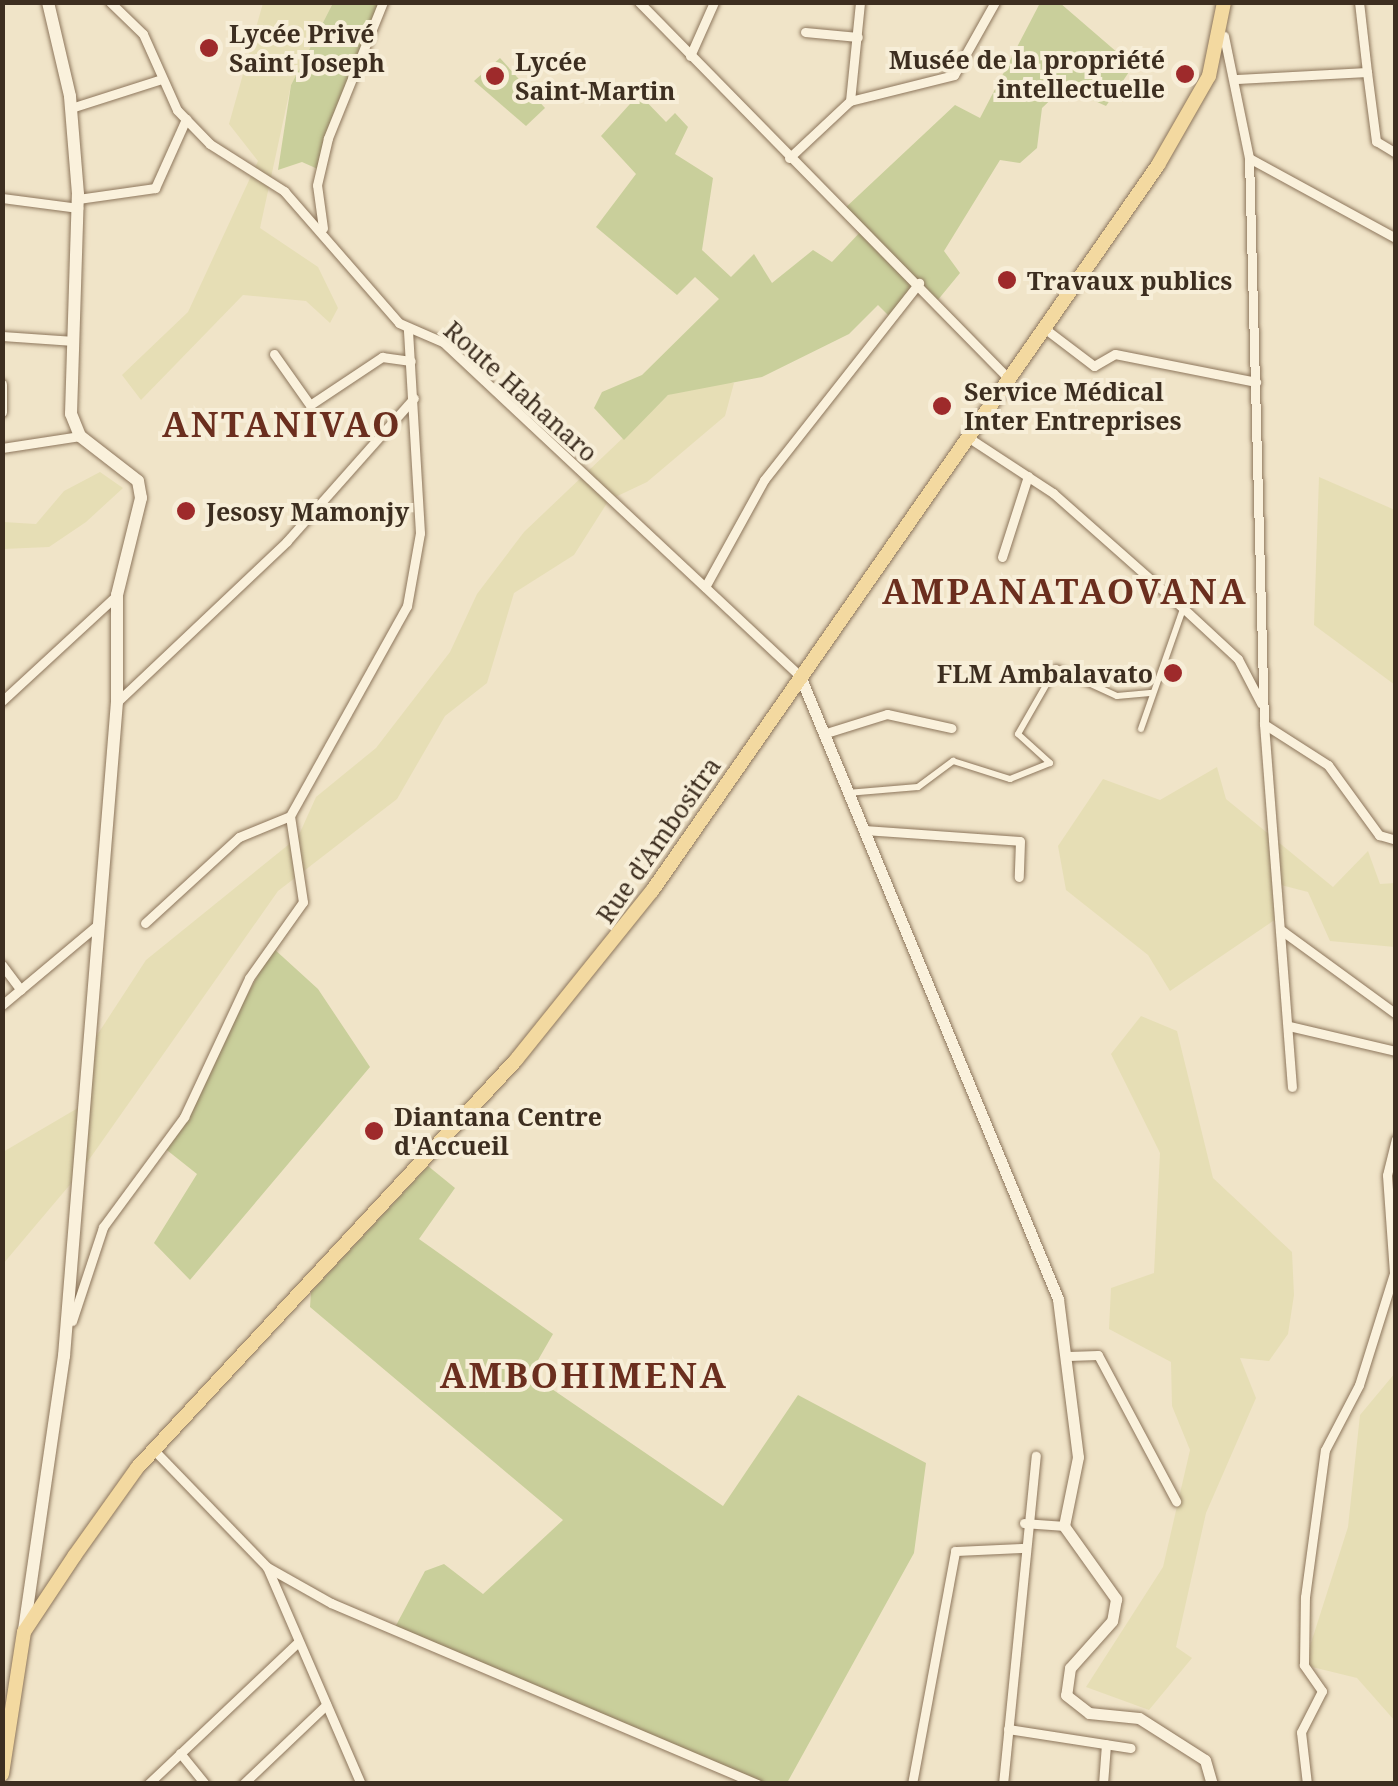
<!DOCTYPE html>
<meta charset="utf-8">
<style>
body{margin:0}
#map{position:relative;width:1398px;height:1786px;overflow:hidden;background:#f0e4c8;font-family:"Noto Serif",serif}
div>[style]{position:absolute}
.farmland>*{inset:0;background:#e6deb5}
.green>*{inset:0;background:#c9cf9b}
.roads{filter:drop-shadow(0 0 2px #8d765c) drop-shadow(0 0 2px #8d765c)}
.pedestrian>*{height:6px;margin:-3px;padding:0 3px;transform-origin:3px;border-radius:3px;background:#faf1dc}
.minor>*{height:9px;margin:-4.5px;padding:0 4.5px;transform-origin:4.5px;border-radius:4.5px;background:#faf1dc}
.tertiary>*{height:11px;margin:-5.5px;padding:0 5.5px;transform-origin:5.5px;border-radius:5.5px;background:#faf1dc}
.secondary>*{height:12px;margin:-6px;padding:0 6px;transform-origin:6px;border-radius:6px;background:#faf1dc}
.primary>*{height:14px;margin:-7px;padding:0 7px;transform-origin:7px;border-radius:7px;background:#f3d9a0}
.dots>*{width:28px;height:28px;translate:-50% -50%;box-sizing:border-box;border:5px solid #f7eed8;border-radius:50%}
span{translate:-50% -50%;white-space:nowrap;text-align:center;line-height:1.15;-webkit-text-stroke:8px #f7eed8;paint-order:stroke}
.poi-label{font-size:25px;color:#3d2e20;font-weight:700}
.left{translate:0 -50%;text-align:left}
.right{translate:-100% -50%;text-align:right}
.street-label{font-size:25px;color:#3d2e20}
.district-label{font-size:35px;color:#6b2e1e;font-weight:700;letter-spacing:2.5px}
.frame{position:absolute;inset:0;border:5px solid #3d2e20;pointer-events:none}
</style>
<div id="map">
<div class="farmland">
<i style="clip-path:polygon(263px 3px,333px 3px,291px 85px,260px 228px,318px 267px,338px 308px,330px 323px,306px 301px,243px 295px,141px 400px,122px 375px,188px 312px,258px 161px,229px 124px)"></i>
<i style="clip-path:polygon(713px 381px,734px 383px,725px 416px,647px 482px,609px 500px,574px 555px,514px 593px,487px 683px,445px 716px,397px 799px,278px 891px,79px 1174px,3px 1264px,3px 1152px,83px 1105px,88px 1049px,146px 960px,298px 837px,316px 797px,376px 748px,450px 652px,477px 594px,524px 532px,668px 395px)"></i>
<i style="clip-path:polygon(100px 472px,123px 488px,86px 522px,49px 547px,3px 549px,3px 522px,36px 524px,64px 491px)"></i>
<i style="clip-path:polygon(1319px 477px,1395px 510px,1395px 685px,1314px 625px)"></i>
<i style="clip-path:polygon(1217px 767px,1226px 799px,1333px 887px,1368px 851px,1380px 884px,1395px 883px,1395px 947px,1330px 941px,1308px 892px,1281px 885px,1276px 919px,1170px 991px,1148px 955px,1066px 890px,1058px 846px,1103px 779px,1160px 800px)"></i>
<i style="clip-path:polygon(1141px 1016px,1177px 1031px,1213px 1178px,1292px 1252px,1294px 1295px,1288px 1334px,1269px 1361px,1240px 1358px,1256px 1398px,1206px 1513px,1176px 1647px,1192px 1658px,1149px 1710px,1086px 1687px,1163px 1567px,1190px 1450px,1172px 1406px,1171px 1362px,1109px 1329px,1111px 1288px,1154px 1273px,1160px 1153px,1111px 1054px)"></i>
<i style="clip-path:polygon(1395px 1373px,1395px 1721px,1357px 1678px,1304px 1665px,1348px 1527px,1360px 1415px)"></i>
</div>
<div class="green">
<i style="clip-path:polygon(333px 3px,383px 3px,320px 170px,302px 162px,278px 170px,291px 85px)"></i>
<i style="clip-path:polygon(1040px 3px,1060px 3px,1133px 66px,1106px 106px,1064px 87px,1042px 108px,1037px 148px,1020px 163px,1000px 160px,944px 251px,960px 273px,937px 301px,919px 284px,895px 322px,878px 305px,849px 334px,762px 377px,668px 395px,624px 440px,594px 408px,602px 392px,642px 375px,719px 299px,695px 277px,677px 295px,596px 227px,636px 174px,601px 136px,639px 94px,666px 122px,675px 113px,688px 127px,675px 154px,713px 178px,702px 250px,731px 277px,754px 254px,772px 283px,813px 250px,832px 262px,863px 229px,844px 209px,955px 105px,980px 118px)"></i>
<i style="clip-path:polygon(500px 58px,545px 108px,526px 126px,474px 81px)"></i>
<i style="clip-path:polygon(273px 948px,318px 989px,370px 1067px,190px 1280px,154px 1243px,197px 1174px,163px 1147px)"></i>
<i style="clip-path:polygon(428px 1166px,455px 1188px,419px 1239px,553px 1334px,530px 1374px,723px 1506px,798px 1395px,926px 1463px,914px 1553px,787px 1783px,758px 1783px,393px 1631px,425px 1571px,444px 1564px,483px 1594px,563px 1520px,310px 1307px,311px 1292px)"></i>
</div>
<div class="roads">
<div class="pedestrian">
<i style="left:1141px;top:729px;width:127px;rotate:-70.7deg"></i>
<i style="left:847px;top:793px;width:71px;rotate:-4.8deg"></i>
<i style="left:918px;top:787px;width:44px;rotate:-36.6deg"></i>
<i style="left:953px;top:761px;width:60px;rotate:17.5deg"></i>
<i style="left:1010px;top:779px;width:43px;rotate:-21.8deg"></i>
<i style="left:1050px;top:763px;width:43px;rotate:-137.8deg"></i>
<i style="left:1018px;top:734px;width:76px;rotate:-60.1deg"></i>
<i style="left:1056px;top:668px;width:67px;rotate:24.7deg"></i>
<i style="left:1117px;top:696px;width:36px;rotate:-5deg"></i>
</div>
<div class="minor">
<i style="left:110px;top:2px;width:46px;rotate:44.1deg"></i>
<i style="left:143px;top:34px;width:83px;rotate:65.9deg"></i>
<i style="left:177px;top:110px;width:47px;rotate:45.9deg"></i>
<i style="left:210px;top:144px;width:88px;rotate:32.4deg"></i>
<i style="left:284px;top:191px;width:175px;rotate:48.9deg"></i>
<i style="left:399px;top:323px;width:48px;rotate:23.4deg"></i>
<i style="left:443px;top:342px;width:489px;rotate:43.1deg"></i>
<i style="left:639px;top:2px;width:527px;rotate:45.54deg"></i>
<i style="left:805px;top:32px;width:53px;rotate:5.4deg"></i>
<i style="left:1224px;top:36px;width:125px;rotate:78.4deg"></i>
<i style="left:1249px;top:158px;width:566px;rotate:88.48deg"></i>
<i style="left:1264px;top:724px;width:364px;rotate:85.6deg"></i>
<i style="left:690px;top:56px;width:59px;rotate:-66deg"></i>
<i style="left:1367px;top:72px;width:70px;rotate:82.6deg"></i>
<i style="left:1376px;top:141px;width:23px;rotate:31deg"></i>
<i style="left:1237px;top:79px;width:130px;rotate:-3.1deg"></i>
<i style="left:1367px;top:72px;width:70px;rotate:-96.5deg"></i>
<i style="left:850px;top:101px;width:100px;rotate:-84.2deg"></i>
<i style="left:71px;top:108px;width:92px;rotate:-17.7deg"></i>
<i style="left:789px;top:158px;width:83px;rotate:-43.1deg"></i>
<i style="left:850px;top:101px;width:107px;rotate:-14deg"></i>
<i style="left:954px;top:75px;width:84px;rotate:-60.7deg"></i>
<i style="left:1249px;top:158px;width:167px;rotate:28.6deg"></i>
<i style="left:2px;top:198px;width:77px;rotate:7.5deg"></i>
<i style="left:78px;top:199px;width:78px;rotate:-8.1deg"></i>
<i style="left:155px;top:188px;width:76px;rotate:-65.8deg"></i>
<i style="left:323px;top:228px;width:43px;rotate:-97.9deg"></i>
<i style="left:317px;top:185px;width:48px;rotate:-76.8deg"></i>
<i style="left:328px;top:138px;width:147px;rotate:-68deg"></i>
<i style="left:1044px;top:328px;width:63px;rotate:37.2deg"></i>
<i style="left:1094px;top:366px;width:24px;rotate:-30deg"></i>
<i style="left:1115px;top:354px;width:144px;rotate:11.2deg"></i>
<i style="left:2px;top:336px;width:72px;rotate:4deg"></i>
<i style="left:274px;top:354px;width:62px;rotate:54.8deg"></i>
<i style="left:310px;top:405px;width:87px;rotate:-33.7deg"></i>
<i style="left:382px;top:357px;width:29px;rotate:8deg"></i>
<i style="left:2px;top:384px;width:28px;rotate:90deg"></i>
<i style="left:966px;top:436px;width:104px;rotate:33.2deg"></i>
<i style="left:1053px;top:493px;width:174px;rotate:41.5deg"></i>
<i style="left:1183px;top:608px;width:75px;rotate:42.8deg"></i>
<i style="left:1238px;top:659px;width:50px;rotate:62.4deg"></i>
<i style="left:2px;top:448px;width:79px;rotate:-8.7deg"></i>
<i style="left:1002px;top:557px;width:85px;rotate:-72.2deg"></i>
<i style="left:705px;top:587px;width:122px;rotate:-61.1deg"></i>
<i style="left:764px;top:480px;width:251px;rotate:-51.8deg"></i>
<i style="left:2px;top:701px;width:156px;rotate:-42.7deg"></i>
<i style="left:117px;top:702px;width:234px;rotate:-43.4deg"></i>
<i style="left:287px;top:541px;width:191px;rotate:-48.4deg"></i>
<i style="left:1264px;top:724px;width:76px;rotate:32.6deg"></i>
<i style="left:1328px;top:765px;width:87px;rotate:53.9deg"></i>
<i style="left:1379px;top:835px;width:18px;rotate:16deg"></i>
<i style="left:823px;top:734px;width:67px;rotate:-17.4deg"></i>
<i style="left:887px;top:714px;width:66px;rotate:12.3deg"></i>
<i style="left:864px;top:830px;width:156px;rotate:4deg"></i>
<i style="left:1020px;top:841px;width:36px;rotate:92deg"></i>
<i style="left:145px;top:923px;width:127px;rotate:-42.5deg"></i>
<i style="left:239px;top:837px;width:55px;rotate:-22.4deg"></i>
<i style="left:1281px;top:930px;width:141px;rotate:36.1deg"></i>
<i style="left:2px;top:965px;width:31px;rotate:53deg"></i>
<i style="left:2px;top:1005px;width:123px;rotate:-40deg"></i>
<i style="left:1289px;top:1026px;width:110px;rotate:13.2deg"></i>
<i style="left:72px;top:1321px;width:99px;rotate:-71.7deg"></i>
<i style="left:103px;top:1227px;width:137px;rotate:-53.6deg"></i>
<i style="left:184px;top:1117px;width:153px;rotate:-64.9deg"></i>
<i style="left:249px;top:978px;width:93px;rotate:-54.6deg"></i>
<i style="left:303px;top:902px;width:87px;rotate:-98.6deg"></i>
<i style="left:290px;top:816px;width:240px;rotate:-60.9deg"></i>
<i style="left:407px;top:606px;width:74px;rotate:-79.9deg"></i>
<i style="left:420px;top:533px;width:205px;rotate:-93.4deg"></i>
<i style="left:1068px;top:1356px;width:30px;rotate:-2deg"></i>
<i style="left:1098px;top:1355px;width:166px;rotate:61.9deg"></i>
<i style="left:154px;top:1450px;width:163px;rotate:46deg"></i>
<i style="left:267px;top:1567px;width:73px;rotate:29.4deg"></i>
<i style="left:331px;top:1603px;width:464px;rotate:23deg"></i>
<i style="left:1024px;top:1523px;width:40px;rotate:4.3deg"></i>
<i style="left:267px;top:1567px;width:236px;rotate:66.6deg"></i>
<i style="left:1008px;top:1729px;width:124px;rotate:8.8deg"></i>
<i style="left:180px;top:1753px;width:40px;rotate:51deg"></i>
<i style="left:148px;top:1784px;width:207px;rotate:-43.4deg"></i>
<i style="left:243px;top:1784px;width:115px;rotate:-43.6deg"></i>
<i style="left:912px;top:1784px;width:237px;rotate:-79.5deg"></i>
<i style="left:955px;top:1551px;width:67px;rotate:-2.6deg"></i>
<i style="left:1003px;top:1784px;width:330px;rotate:-84.3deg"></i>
<i style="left:1103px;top:1784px;width:40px;rotate:-85.7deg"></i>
<i style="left:1307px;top:1784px;width:52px;rotate:-96.6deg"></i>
<i style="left:1301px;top:1732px;width:46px;rotate:-62.9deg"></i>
<i style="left:1322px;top:1691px;width:32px;rotate:-125deg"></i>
<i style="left:1304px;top:1665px;width:68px;rotate:-89.2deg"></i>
<i style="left:1305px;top:1597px;width:148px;rotate:-82.3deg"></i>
<i style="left:1325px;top:1450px;width:73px;rotate:-62.4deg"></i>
<i style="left:1359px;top:1385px;width:117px;rotate:-72.6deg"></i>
<i style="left:1394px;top:1273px;width:98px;rotate:-94.1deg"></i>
<i style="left:1387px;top:1175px;width:37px;rotate:-76deg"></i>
</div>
<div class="tertiary">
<i style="left:800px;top:676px;width:674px;rotate:67.5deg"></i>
<i style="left:1058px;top:1299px;width:159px;rotate:82.8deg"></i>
<i style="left:1078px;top:1457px;width:70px;rotate:101.5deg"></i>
<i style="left:1064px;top:1526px;width:90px;rotate:54.5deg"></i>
<i style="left:1116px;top:1599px;width:22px;rotate:100deg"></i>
<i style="left:1112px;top:1621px;width:63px;rotate:131.8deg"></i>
<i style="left:1070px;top:1668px;width:27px;rotate:98deg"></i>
<i style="left:1066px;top:1695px;width:29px;rotate:38deg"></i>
<i style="left:1089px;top:1713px;width:50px;rotate:5.7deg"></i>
<i style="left:1139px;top:1718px;width:78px;rotate:32.5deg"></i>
<i style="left:1205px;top:1760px;width:25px;rotate:74deg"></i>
</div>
<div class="secondary">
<i style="left:24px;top:1630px;width:277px;rotate:-81.7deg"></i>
<i style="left:64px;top:1356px;width:656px;rotate:-85.37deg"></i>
<i style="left:117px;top:702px;width:107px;rotate:-90deg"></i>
<i style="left:117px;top:595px;width:100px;rotate:-76.1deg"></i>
<i style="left:141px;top:498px;width:17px;rotate:-100deg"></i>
<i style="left:138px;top:481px;width:73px;rotate:-142.2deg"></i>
<i style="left:80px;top:436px;width:24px;rotate:-112deg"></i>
<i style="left:71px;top:414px;width:220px;rotate:-88.2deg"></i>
<i style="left:78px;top:194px;width:98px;rotate:-94.7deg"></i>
<i style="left:70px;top:96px;width:97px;rotate:-103.2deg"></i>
</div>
<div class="primary">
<i style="left:2px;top:1774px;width:144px;rotate:-81.2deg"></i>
<i style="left:24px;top:1632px;width:92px;rotate:-56.5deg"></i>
<i style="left:75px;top:1555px;width:107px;rotate:-54.5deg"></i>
<i style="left:137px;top:1468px;width:557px;rotate:-47.11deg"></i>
<i style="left:516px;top:1060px;width:217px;rotate:-51.2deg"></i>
<i style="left:652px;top:891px;width:885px;rotate:-55.12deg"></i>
<i style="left:1158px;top:165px;width:103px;rotate:-60.2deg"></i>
<i style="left:1209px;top:76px;width:76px;rotate:-78.5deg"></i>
</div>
</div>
<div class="dots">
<i style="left:209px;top:48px;background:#9e2a2b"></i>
<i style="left:1185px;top:74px;background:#9e2a2b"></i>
<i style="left:495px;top:76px;background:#9e2a2b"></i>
<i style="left:1007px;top:280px;background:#9e2a2b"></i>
<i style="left:942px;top:406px;background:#9e2a2b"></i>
<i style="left:186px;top:511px;background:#9e2a2b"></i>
<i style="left:1173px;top:673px;background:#9e2a2b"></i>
<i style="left:374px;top:1131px;background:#9e2a2b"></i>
</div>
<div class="poi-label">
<span class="left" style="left:229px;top:48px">Lycée Privé<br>Saint Joseph</span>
<span class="right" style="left:1165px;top:74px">Musée de la propriété<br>intellectuelle</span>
<span class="left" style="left:515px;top:76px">Lycée<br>Saint-Martin</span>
<span class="left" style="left:1027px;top:280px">Travaux publics</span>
<span class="left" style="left:964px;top:406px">Service Médical<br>Inter Entreprises</span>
<span class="left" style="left:206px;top:511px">Jesosy Mamonjy</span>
<span class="right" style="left:1153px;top:673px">FLM Ambalavato</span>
<span class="left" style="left:394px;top:1131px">Diantana Centre<br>d'Accueil</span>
</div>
<div class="street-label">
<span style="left:521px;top:391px;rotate:42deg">Route Hahanaro</span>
<span style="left:658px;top:840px;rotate:-55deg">Rue d'Ambositra</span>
</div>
<div class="district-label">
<span style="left:282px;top:424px">ANTANIVAO</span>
<span style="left:1065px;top:591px">AMPANATAOVANA</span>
<span style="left:584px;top:1375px">AMBOHIMENA</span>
</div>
<div class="frame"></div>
</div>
